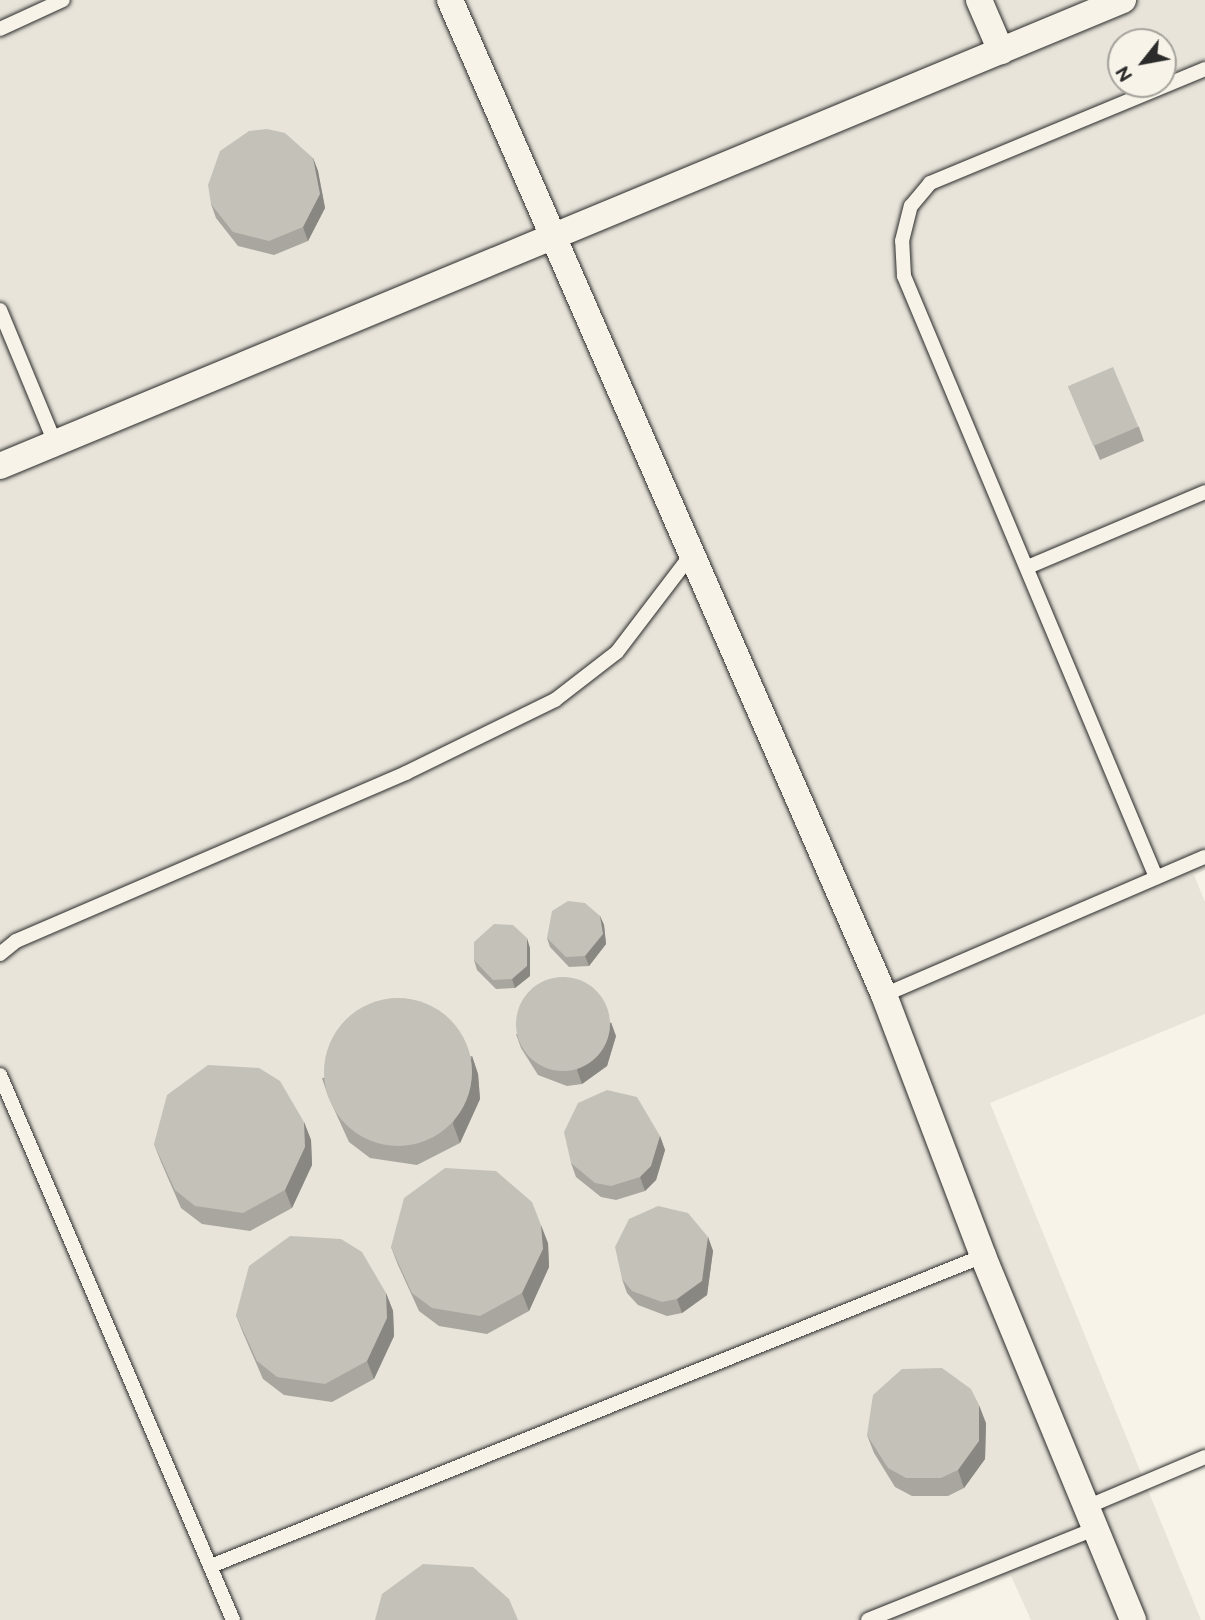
<!DOCTYPE html>
<style>
body{margin:0}
#map{position:relative;width:1205px;height:1620px;overflow:hidden;background:#f7f3e8;font-family:"Balsamiq Sans",sans-serif}
div>[style]{position:absolute}
.built>*{inset:0;background:#e8e4da}
.roads{filter:drop-shadow(0 0 2px #2b2b2b) drop-shadow(0 0 2px #2b2b2b)}
.service>*{height:14px;margin:-7px;padding:0 7px;transform-origin:7px;border-radius:7px;background:#f7f3e8}
.minor>*{height:26px;margin:-13px;padding:0 13px;transform-origin:13px;border-radius:13px;background:#f7f3e8}
.wall>*{inset:0;background:#a9a69f}
.shaded-wall>*{inset:0;background:#898782}
.building>*{inset:0;background:#c4c1b9;transform-origin:0 0}
.round{border-radius:50%}
span{translate:-50% -50%;white-space:nowrap;text-align:center;line-height:1.15;-webkit-text-stroke:5px #f7f3e8;paint-order:stroke}
.north{position:absolute;left:1107px;top:28px;width:70px;height:70px;box-sizing:border-box;background:#f7f3e8;border:2px solid #a5a39c;border-radius:50%;rotate:239deg;font-size:19px;font-weight:700;line-height:28px;text-align:center;color:#2b2b2b}
.north::after{content:'';display:block;margin:auto;width:24px;height:32px;background:#2b2b2b;clip-path:polygon(50% 0,100% 100%,50% 72%,0 100%)}
</style>
<div id="map">
<div class="built">
<i style="clip-path:polygon(evenodd,0 0,1205px 0,1205px 870px,1194px 875px,1205px 902px,1205px 1014px,990px 1103px,1201px 1620px,1031px 1620px,1011px 1576px,902px 1620px,0 1620px,0 0,1121px 42px,1163px 42px,1163px 84px,1121px 84px,1121px 42px)"></i>
</div>
<div class="roads">
<div class="service">
<i style="left:0;top:29px;width:69px;rotate:-24.7deg"></i>
<i style="left:0;top:310px;width:144px;rotate:67.5deg"></i>
<i style="left:1030px;top:566px;width:190px;rotate:-22.9deg"></i>
<i style="left:1156px;top:877px;width:652px;rotate:-112.75deg"></i>
<i style="left:904px;top:276px;width:35px;rotate:-93deg"></i>
<i style="left:902px;top:241px;width:36px;rotate:-76deg"></i>
<i style="left:911px;top:206px;width:30px;rotate:-50deg"></i>
<i style="left:930px;top:183px;width:298px;rotate:-22.5deg"></i>
<i style="left:0;top:954px;width:21px;rotate:-39deg"></i>
<i style="left:16px;top:941px;width:425px;rotate:-23.3deg"></i>
<i style="left:406px;top:773px;width:166px;rotate:-26.1deg"></i>
<i style="left:555px;top:700px;width:78px;rotate:-37.7deg"></i>
<i style="left:617px;top:652px;width:122px;rotate:-52.7deg"></i>
<i style="left:884px;top:995px;width:349px;rotate:-23.3deg"></i>
<i style="left:0;top:1075px;width:593px;rotate:66.85deg"></i>
<i style="left:1089px;top:1506px;width:126px;rotate:-22.9deg"></i>
<i style="left:211px;top:1566px;width:832px;rotate:-21.88deg"></i>
<i style="left:868px;top:1620px;width:247px;rotate:-21.9deg"></i>
</div>
<div class="minor">
<i style="left:450px;top:0;width:1086px;rotate:66.43deg"></i>
<i style="left:884px;top:995px;width:279px;rotate:69.2deg"></i>
<i style="left:983px;top:1256px;width:394px;rotate:67.6deg"></i>
<i style="left:979px;top:0;width:56px;rotate:66.7deg"></i>
<i style="left:0;top:466px;width:1216px;rotate:-22.54deg"></i>
</div>
</div>
<div class="wall">
<i style="clip-path:polygon(313px 158px,318px 171px,325px 208px,308px 241px,274px 255px,238px 246px,216px 218px,211px 204px)"></i>
<i style="clip-path:polygon(1068px 386px,1139px 427px,1144px 441px,1100px 460px)"></i>
<i style="clip-path:polygon(600px 916px,604px 925px,606px 944px,589px 966px,569px 967px,550px 947px,547px 938px)"></i>
<i style="clip-path:polygon(530px 948px,530px 976px,515px 988px,496px 989px,477px 970px,474px 960px)"></i>
<i style="clip-path:polygon(516px 1034px,616px 1036px,607px 1066px,582px 1084px,567px 1086px,538px 1075px,521px 1048px)"></i>
<i style="clip-path:polygon(472px 1056px,478px 1074px,480px 1099px,460px 1143px,417px 1165px,370px 1158px,349px 1142px,328px 1096px,322px 1078px)"></i>
<i style="clip-path:polygon(304px 1122px,311px 1140px,312px 1165px,292px 1208px,250px 1231px,202px 1224px,181px 1208px,161px 1162px,154px 1144px)"></i>
<i style="clip-path:polygon(660px 1136px,665px 1150px,656px 1180px,645px 1191px,616px 1200px,601px 1197px,576px 1177px,571px 1163px)"></i>
<i style="clip-path:polygon(708px 1237px,713px 1251px,707px 1295px,682px 1313px,667px 1316px,638px 1305px,627px 1293px,622px 1279px)"></i>
<i style="clip-path:polygon(548px 1243px,549px 1267px,529px 1311px,487px 1334px,439px 1326px,419px 1311px,398px 1265px,391px 1247px)"></i>
<i style="clip-path:polygon(386px 1293px,393px 1311px,394px 1336px,374px 1379px,332px 1402px,284px 1395px,263px 1379px,243px 1333px,236px 1315px)"></i>
<i style="clip-path:polygon(986px 1423px,985px 1459px,964px 1488px,948px 1496px,912px 1496px,895px 1487px,874px 1453px,867px 1435px)"></i>
</div>
<div class="shaded-wall">
<i style="clip-path:polygon(313px 158px,318px 171px,325px 208px,308px 241px,303px 227px)"></i>
<i style="clip-path:polygon(600px 916px,604px 925px,606px 944px,589px 966px,585px 956px)"></i>
<i style="clip-path:polygon(527px 938px,530px 948px,530px 976px,515px 988px,512px 979px)"></i>
<i style="clip-path:polygon(611px 1022px,616px 1036px,607px 1066px,582px 1084px,577px 1070px)"></i>
<i style="clip-path:polygon(472px 1056px,478px 1074px,480px 1099px,460px 1143px,453px 1124px)"></i>
<i style="clip-path:polygon(304px 1122px,311px 1140px,312px 1165px,292px 1208px,285px 1190px)"></i>
<i style="clip-path:polygon(660px 1136px,665px 1150px,656px 1180px,645px 1191px,640px 1177px)"></i>
<i style="clip-path:polygon(541px 1225px,548px 1243px,549px 1267px,529px 1311px,522px 1293px)"></i>
<i style="clip-path:polygon(708px 1237px,713px 1251px,707px 1295px,682px 1313px,677px 1299px)"></i>
<i style="clip-path:polygon(386px 1293px,393px 1311px,394px 1336px,374px 1379px,367px 1361px)"></i>
<i style="clip-path:polygon(979px 1405px,986px 1423px,985px 1459px,964px 1488px,958px 1470px)"></i>
</div>
<div class="building">
<i style="clip-path:polygon(267px 129px,285px 133px,313px 158px,320px 194px,303px 227px,269px 241px,233px 232px,211px 204px,208px 185px,220px 151px,249px 131px)"></i>
<i style="left:1113px;top:367px;width:65px;height:49px;rotate:67deg"></i>
<i style="clip-path:polygon(568px 901px,585px 903px,600px 916px,603px 934px,585px 956px,566px 957px,547px 938px,552px 911px)"></i>
<i style="clip-path:polygon(494px 924px,513px 925px,527px 938px,527px 966px,512px 979px,493px 980px,474px 960px,474px 942px)"></i>
<i class="round" style="left:516px;top:977px;width:94px;height:94px"></i>
<i class="round" style="left:324px;top:998px;width:148px;height:148px"></i>
<i style="clip-path:polygon(208px 1065px,259px 1068px,280px 1081px,304px 1122px,305px 1147px,285px 1190px,243px 1213px,195px 1206px,175px 1190px,154px 1144px,167px 1095px)"></i>
<i style="clip-path:polygon(607px 1090px,637px 1097px,660px 1136px,651px 1166px,640px 1177px,611px 1186px,595px 1183px,571px 1163px,564px 1132px,578px 1103px)"></i>
<i style="clip-path:polygon(445px 1168px,496px 1171px,532px 1202px,541px 1225px,543px 1249px,522px 1293px,480px 1316px,432px 1308px,412px 1293px,391px 1247px,404px 1198px)"></i>
<i style="clip-path:polygon(658px 1206px,688px 1213px,708px 1237px,702px 1281px,677px 1299px,662px 1302px,632px 1291px,622px 1279px,615px 1247px,629px 1219px)"></i>
<i style="clip-path:polygon(290px 1236px,341px 1239px,362px 1252px,386px 1293px,387px 1318px,367px 1361px,325px 1384px,277px 1377px,257px 1361px,236px 1315px,249px 1266px)"></i>
<i style="clip-path:polygon(942px 1368px,971px 1389px,979px 1405px,979px 1441px,958px 1470px,941px 1478px,906px 1478px,888px 1468px,867px 1435px,873px 1395px,902px 1369px)"></i>
<i style="clip-path:polygon(423px 1564px,473px 1567px,509px 1599px,518px 1620px,375px 1620px,382px 1594px)"></i>
</div>
<div class="north">N</div>
</div>
